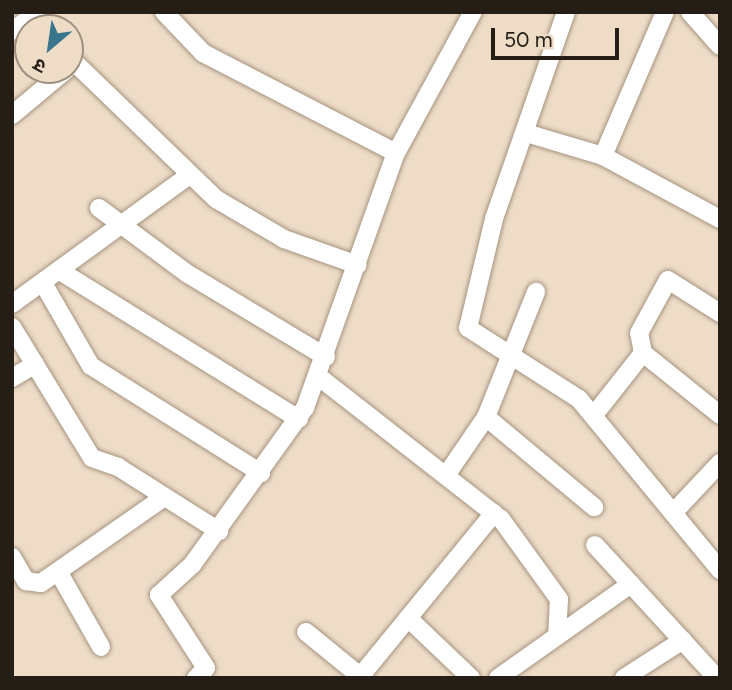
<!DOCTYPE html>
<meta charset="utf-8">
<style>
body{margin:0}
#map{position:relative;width:732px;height:690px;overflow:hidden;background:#eedcc7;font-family:Figtree,"Noto Sans Devanagari",sans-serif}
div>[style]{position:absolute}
.roads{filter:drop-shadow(0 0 2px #a59480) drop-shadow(0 0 2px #a59480)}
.street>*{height:18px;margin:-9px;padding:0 9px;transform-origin:9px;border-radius:9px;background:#fff}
span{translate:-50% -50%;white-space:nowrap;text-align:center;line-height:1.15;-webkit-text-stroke:6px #eedcc7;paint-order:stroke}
.frame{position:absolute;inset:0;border:14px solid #241e16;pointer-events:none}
.north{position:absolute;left:14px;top:14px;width:70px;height:70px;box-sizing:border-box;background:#eedcc7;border:2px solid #9d9080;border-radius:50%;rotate:209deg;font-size:19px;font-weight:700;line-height:28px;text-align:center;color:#241e16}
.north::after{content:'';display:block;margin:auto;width:24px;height:32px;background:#39768d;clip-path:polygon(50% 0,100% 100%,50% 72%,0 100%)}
.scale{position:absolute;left:491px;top:28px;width:128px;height:32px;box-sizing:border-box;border:4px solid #241e16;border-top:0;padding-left:9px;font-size:21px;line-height:24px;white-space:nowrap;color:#241e16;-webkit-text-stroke:5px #eedcc7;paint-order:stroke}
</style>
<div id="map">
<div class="roads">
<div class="street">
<i style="left:164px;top:12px;width:57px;rotate:46.4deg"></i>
<i style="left:203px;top:53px;width:217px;rotate:27.4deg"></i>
<i style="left:566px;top:12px;width:219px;rotate:109.2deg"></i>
<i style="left:494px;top:219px;width:112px;rotate:103.4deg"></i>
<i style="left:468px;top:328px;width:132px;rotate:32.6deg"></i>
<i style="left:579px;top:399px;width:222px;rotate:50.5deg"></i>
<i style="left:690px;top:12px;width:45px;rotate:48.6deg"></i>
<i style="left:12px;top:31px;width:32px;rotate:-36deg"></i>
<i style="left:70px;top:58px;width:203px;rotate:44deg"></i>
<i style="left:216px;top:199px;width:79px;rotate:30.5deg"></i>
<i style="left:284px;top:239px;width:78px;rotate:19.4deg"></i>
<i style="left:12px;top:115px;width:70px;rotate:-39.8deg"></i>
<i style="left:526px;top:133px;width:80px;rotate:16.6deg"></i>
<i style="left:603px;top:156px;width:133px;rotate:28.3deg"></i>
<i style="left:603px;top:156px;width:157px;rotate:-66.7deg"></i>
<i style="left:99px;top:208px;width:111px;rotate:36.6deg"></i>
<i style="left:188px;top:274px;width:161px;rotate:31deg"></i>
<i style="left:60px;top:271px;width:281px;rotate:31.8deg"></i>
<i style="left:43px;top:283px;width:96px;rotate:60deg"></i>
<i style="left:91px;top:366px;width:201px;rotate:32.2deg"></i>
<i style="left:12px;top:304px;width:216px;rotate:-36deg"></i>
<i style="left:12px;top:327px;width:153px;rotate:58.6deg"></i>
<i style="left:92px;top:458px;width:28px;rotate:19deg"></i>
<i style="left:118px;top:467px;width:120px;rotate:32.4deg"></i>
<i style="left:643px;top:353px;width:99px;rotate:38.8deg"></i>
<i style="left:319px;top:377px;width:231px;rotate:38deg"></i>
<i style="left:501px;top:519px;width:99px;rotate:54.1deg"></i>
<i style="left:559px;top:599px;width:37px;rotate:93deg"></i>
<i style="left:12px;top:378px;width:27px;rotate:-31deg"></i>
<i style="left:594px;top:415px;width:79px;rotate:-51.7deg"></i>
<i style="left:643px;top:353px;width:20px;rotate:-101deg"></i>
<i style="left:639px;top:333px;width:60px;rotate:-61.3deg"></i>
<i style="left:668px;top:280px;width:62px;rotate:32.4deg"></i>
<i style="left:486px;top:417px;width:141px;rotate:39.8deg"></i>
<i style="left:447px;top:474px;width:69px;rotate:-55.6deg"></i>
<i style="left:486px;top:417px;width:135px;rotate:-68.2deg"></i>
<i style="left:673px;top:513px;width:69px;rotate:-46.8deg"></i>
<i style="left:595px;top:545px;width:180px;rotate:47.5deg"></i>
<i style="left:12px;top:557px;width:28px;rotate:60deg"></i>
<i style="left:26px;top:581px;width:15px;rotate:8deg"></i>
<i style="left:41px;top:583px;width:149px;rotate:-34.9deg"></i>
<i style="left:59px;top:573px;width:85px;rotate:60.4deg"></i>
<i style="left:408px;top:618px;width:87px;rotate:43.6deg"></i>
<i style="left:306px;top:632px;width:70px;rotate:39.2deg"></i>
<i style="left:196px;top:678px;width:14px;rotate:-45deg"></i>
<i style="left:206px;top:668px;width:87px;rotate:-122.8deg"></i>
<i style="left:159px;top:595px;width:45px;rotate:-42.3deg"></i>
<i style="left:192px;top:565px;width:193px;rotate:-54.3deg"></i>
<i style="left:305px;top:408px;width:271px;rotate:-70.4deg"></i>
<i style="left:396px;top:153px;width:161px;rotate:-61.4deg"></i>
<i style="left:359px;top:678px;width:213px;rotate:-50.7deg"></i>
<i style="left:498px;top:678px;width:163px;rotate:-35.3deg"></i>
<i style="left:624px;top:678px;width:70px;rotate:-32.8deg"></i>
</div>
</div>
<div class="frame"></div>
<div class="north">उ</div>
<div class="scale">50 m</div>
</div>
